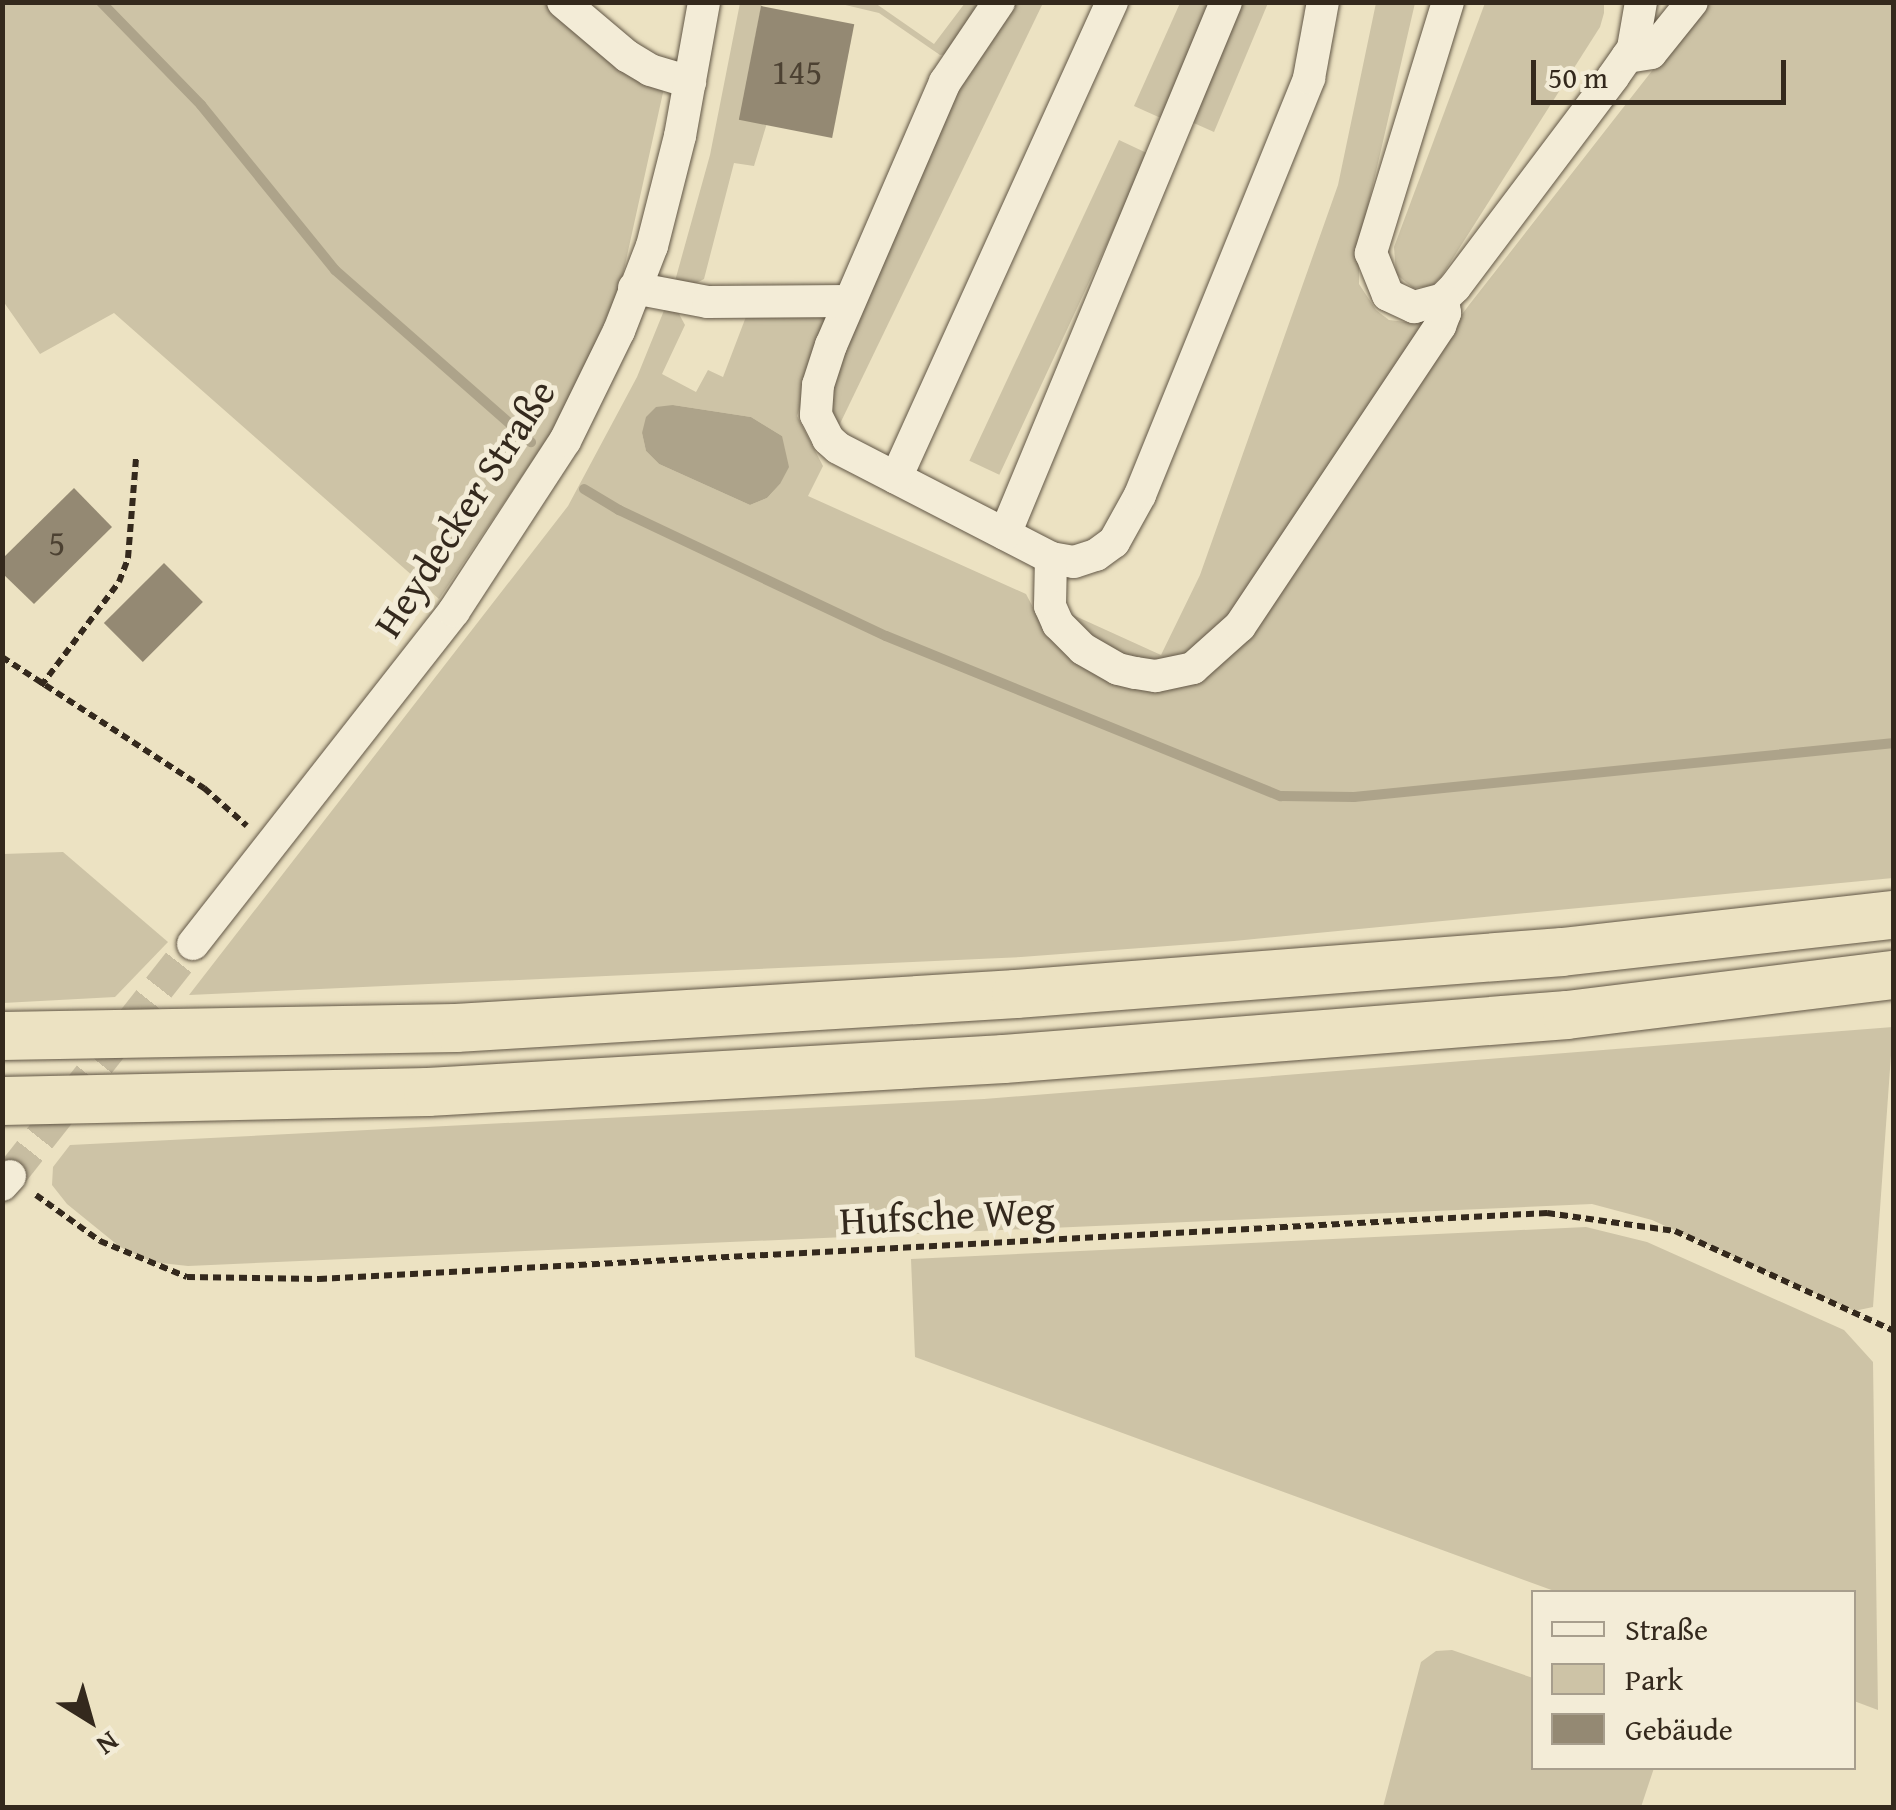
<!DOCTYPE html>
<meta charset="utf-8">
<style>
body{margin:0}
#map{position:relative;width:1896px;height:1810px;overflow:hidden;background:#ece2c2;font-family:"Gentium Book Plus",serif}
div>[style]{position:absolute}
.green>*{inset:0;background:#cdc3a6;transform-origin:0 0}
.water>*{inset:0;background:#ada38a}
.stream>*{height:10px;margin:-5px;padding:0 5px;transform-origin:5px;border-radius:5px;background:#ada38a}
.building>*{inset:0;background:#948973;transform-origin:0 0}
.minor-tunnel>*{height:32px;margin-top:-16px;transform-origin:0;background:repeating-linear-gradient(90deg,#c7bda1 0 32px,transparent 0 48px)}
.path>*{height:6px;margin-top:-3px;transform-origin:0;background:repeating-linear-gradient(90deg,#34291d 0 8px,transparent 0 13px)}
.roads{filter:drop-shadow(0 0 2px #625746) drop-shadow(0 0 2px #625746)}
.minor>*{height:32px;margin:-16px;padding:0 16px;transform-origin:16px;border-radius:16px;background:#f3ecd7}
.highway>*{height:48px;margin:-24px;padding:0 24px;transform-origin:24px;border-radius:24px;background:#ece2c2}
span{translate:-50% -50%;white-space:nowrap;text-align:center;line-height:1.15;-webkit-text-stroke:10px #f3ecd7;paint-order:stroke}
.number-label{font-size:35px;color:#4c4132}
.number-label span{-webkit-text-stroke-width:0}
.street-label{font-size:40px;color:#34291d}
.frame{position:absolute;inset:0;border:5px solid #34291d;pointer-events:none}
.legend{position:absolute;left:1531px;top:1590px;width:325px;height:180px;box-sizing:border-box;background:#f3ecd7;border:2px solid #a79e8d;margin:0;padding:12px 18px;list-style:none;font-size:30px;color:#34291d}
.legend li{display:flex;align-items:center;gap:20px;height:50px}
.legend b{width:50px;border:2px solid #a79e8d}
.north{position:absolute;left:40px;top:1670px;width:100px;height:100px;-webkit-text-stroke:8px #f3ecd7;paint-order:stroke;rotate:143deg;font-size:28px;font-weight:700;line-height:40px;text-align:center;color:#34291d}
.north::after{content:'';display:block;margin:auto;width:35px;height:45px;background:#34291d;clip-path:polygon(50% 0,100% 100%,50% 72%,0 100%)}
.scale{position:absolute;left:1531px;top:60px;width:255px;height:45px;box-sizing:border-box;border:5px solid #34291d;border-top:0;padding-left:12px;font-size:30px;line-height:35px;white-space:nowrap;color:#34291d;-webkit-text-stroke:8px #f3ecd7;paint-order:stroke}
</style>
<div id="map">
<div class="green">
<i style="clip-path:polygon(2px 3px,572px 3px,668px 70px,621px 283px,568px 408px,439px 599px,114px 313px,40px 354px,3px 301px)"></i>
<i style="clip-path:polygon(740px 3px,762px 3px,740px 119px,767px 123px,754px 166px,734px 163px,704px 279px,691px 286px,675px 281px,710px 155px)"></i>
<i style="clip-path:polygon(837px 3px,875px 3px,934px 44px,965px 3px,985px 3px,948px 54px,940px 55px,879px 13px)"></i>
<i style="clip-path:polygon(1013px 3px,1043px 3px,836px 432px,828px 385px,961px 78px)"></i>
<i style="clip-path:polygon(1180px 3px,1213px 3px,1163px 119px,1134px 106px)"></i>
<i style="clip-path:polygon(1238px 3px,1268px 3px,1214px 132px,1187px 120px)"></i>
<i style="clip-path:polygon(1376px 3px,1415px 3px,1359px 245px,1359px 284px,1376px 310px,1389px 320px,1430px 325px,1240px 608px,1177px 662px,1118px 657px,1062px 610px,1161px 655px,1200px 575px,1338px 185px)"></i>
<i style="clip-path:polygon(1485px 3px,1604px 3px,1604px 13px,1600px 27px,1441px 277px,1432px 286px,1413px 288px,1396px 274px,1394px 247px)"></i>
<i style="clip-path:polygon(evenodd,1705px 3px,1893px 3px,1893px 878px,1234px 941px,1021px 957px,189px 995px,568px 506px,637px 377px,665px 308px,678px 312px,685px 325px,662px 374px,696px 392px,708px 370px,723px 377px,747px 314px,829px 315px,797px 416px,823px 466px,808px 496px,1026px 594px,1039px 619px,1188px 682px,1469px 305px,1705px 3px,673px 405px,751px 417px,782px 436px,780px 484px,767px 498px,750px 505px,659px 464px,646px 451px,642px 433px,673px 405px)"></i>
<i style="left:1119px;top:140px;width:33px;height:354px;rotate:25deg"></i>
<i style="clip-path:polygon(63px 852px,168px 942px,115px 997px,3px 1003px,3px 854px)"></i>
<i style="clip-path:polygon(1893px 1027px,1873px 1307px,1854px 1311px,1652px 1220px,1592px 1204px,188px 1266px,152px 1262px,120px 1247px,67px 1204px,52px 1185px,53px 1167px,70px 1145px,984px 1099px)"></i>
<i style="clip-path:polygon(1586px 1227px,1647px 1242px,1844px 1330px,1873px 1362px,1878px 1710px,1854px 1701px,1854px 1592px,1557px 1592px,915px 1357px,911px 1259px)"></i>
<i style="clip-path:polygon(1452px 1650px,1533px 1678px,1534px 1768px,1654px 1768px,1641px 1807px,1383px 1807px,1421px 1662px,1436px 1651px)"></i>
</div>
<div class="water">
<i style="clip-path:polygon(673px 405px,751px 417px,782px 436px,789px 467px,780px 484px,767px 498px,750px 505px,659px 464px,646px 451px,642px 433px,646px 417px,656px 407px)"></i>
</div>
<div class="stream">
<i style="left:101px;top:2px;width:144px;rotate:45.8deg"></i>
<i style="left:201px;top:105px;width:213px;rotate:50.9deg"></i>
<i style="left:335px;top:270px;width:261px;rotate:41.3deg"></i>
<i style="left:584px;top:489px;width:41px;rotate:31deg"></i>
<i style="left:619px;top:510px;width:295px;rotate:25.3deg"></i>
<i style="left:886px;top:636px;width:426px;rotate:22.1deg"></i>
<i style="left:1281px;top:796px;width:73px;rotate:0.8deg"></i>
<i style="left:1354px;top:797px;width:543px;rotate:-5.71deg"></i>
</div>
<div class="building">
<i style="left:761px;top:6px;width:95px;height:116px;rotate:11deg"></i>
<i style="clip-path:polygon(74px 488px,112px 527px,34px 604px,2px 573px,2px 559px)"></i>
<i style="left:164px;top:563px;width:55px;height:85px;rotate:45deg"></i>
</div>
<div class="minor-tunnel">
<i style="left:10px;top:1176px;width:295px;rotate:-51.7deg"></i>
</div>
<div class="path">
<i style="left:2px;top:657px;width:241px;rotate:33deg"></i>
<i style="left:204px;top:788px;width:57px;rotate:41.5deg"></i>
<i style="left:41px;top:686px;width:130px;rotate:-53.1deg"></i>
<i style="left:119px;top:582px;width:26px;rotate:-69deg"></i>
<i style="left:128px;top:558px;width:100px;rotate:-85.4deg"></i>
<i style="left:36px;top:1195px;width:79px;rotate:35.7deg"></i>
<i style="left:100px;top:1241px;width:94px;rotate:22.5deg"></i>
<i style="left:187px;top:1277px;width:132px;rotate:0.9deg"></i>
<i style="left:319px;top:1279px;width:1230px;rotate:-3.08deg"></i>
<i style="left:1547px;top:1213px;width:129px;rotate:8deg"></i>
<i style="left:1675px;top:1231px;width:241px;rotate:24.5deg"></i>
</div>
<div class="roads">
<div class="minor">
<i style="left:563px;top:2px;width:84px;rotate:40.2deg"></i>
<i style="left:627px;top:56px;width:27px;rotate:31deg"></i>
<i style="left:650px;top:70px;width:42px;rotate:16.7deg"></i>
<i style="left:999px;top:2px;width:97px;rotate:124deg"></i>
<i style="left:945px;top:82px;width:287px;rotate:113.4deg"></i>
<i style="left:831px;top:345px;width:42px;rotate:108deg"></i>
<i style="left:818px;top:385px;width:30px;rotate:94deg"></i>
<i style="left:816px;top:415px;width:27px;rotate:63deg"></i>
<i style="left:828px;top:439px;width:13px;rotate:42deg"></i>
<i style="left:838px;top:448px;width:240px;rotate:27.3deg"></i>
<i style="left:1051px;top:558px;width:23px;rotate:10deg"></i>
<i style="left:1074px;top:562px;width:23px;rotate:-18deg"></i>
<i style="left:1096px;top:555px;width:22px;rotate:-36deg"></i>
<i style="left:1114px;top:542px;width:54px;rotate:-61deg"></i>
<i style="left:1140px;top:495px;width:450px;rotate:-67.9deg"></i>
<i style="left:1309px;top:78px;width:77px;rotate:-79.6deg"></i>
<i style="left:1448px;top:2px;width:263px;rotate:107.1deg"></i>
<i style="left:1371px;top:253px;width:45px;rotate:68deg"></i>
<i style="left:1388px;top:295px;width:29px;rotate:25deg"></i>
<i style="left:1414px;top:307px;width:30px;rotate:-15deg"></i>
<i style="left:1443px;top:299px;width:17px;rotate:-45deg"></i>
<i style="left:1455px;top:287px;width:263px;rotate:-53deg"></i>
<i style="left:1613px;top:77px;width:35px;rotate:-55deg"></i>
<i style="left:1633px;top:48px;width:47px;rotate:-80.1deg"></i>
<i style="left:1627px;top:57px;width:24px;rotate:-9deg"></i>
<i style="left:1651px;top:53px;width:65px;rotate:-51.2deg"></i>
<i style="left:634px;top:288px;width:75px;rotate:10.7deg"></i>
<i style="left:708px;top:302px;width:141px;rotate:-0.4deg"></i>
<i style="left:896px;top:478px;width:523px;rotate:-65.59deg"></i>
<i style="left:1005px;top:534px;width:576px;rotate:-67.44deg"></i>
<i style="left:1051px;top:558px;width:48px;rotate:91.2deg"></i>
<i style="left:1050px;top:606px;width:20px;rotate:66deg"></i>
<i style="left:1058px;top:624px;width:35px;rotate:45deg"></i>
<i style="left:1083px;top:649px;width:40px;rotate:29.7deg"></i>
<i style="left:1118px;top:669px;width:18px;rotate:13deg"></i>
<i style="left:1136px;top:673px;width:20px;rotate:9deg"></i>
<i style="left:1156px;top:676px;width:38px;rotate:-12deg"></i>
<i style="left:1193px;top:668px;width:63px;rotate:-41.8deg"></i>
<i style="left:1240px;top:626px;width:361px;rotate:-56.3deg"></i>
<i style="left:1440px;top:326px;width:14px;rotate:-69deg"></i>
<i style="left:1445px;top:313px;width:14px;rotate:-98deg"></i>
<i style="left:193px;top:944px;width:423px;rotate:-51.9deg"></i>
<i style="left:454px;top:611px;width:203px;rotate:-56.9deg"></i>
<i style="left:565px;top:441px;width:123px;rotate:-63.9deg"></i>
<i style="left:619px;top:331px;width:91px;rotate:-68.8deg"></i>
<i style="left:652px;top:246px;width:114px;rotate:-75.7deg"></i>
<i style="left:680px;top:136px;width:136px;rotate:-79.8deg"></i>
<i style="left:2px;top:1185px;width:12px;rotate:-48deg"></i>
</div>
<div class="highway">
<i style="left:2px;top:1036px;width:454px;rotate:-1deg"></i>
<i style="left:456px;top:1028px;width:561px;rotate:-3.47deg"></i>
<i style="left:1016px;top:994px;width:548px;rotate:-4.4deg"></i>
<i style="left:1562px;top:952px;width:334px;rotate:-6.4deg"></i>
<i style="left:2px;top:1101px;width:426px;rotate:-1.2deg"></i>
<i style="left:428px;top:1092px;width:577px;rotate:-3.28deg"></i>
<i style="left:1004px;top:1059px;width:565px;rotate:-4.47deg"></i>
<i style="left:1567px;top:1015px;width:329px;rotate:-7deg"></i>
</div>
</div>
<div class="number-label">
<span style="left:797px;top:72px">145</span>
<span style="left:57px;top:543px">5</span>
</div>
<div class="street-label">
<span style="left:464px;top:508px;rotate:-57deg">Heydecker Straße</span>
<span style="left:947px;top:1215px;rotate:-3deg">Hufsche Weg</span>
</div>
<div class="frame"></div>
<ul class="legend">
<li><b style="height:12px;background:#f3ecd7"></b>Straße</li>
<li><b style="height:28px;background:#cdc3a6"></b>Park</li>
<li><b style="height:28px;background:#948973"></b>Gebäude</li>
</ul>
<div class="north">N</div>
<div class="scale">50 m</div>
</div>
